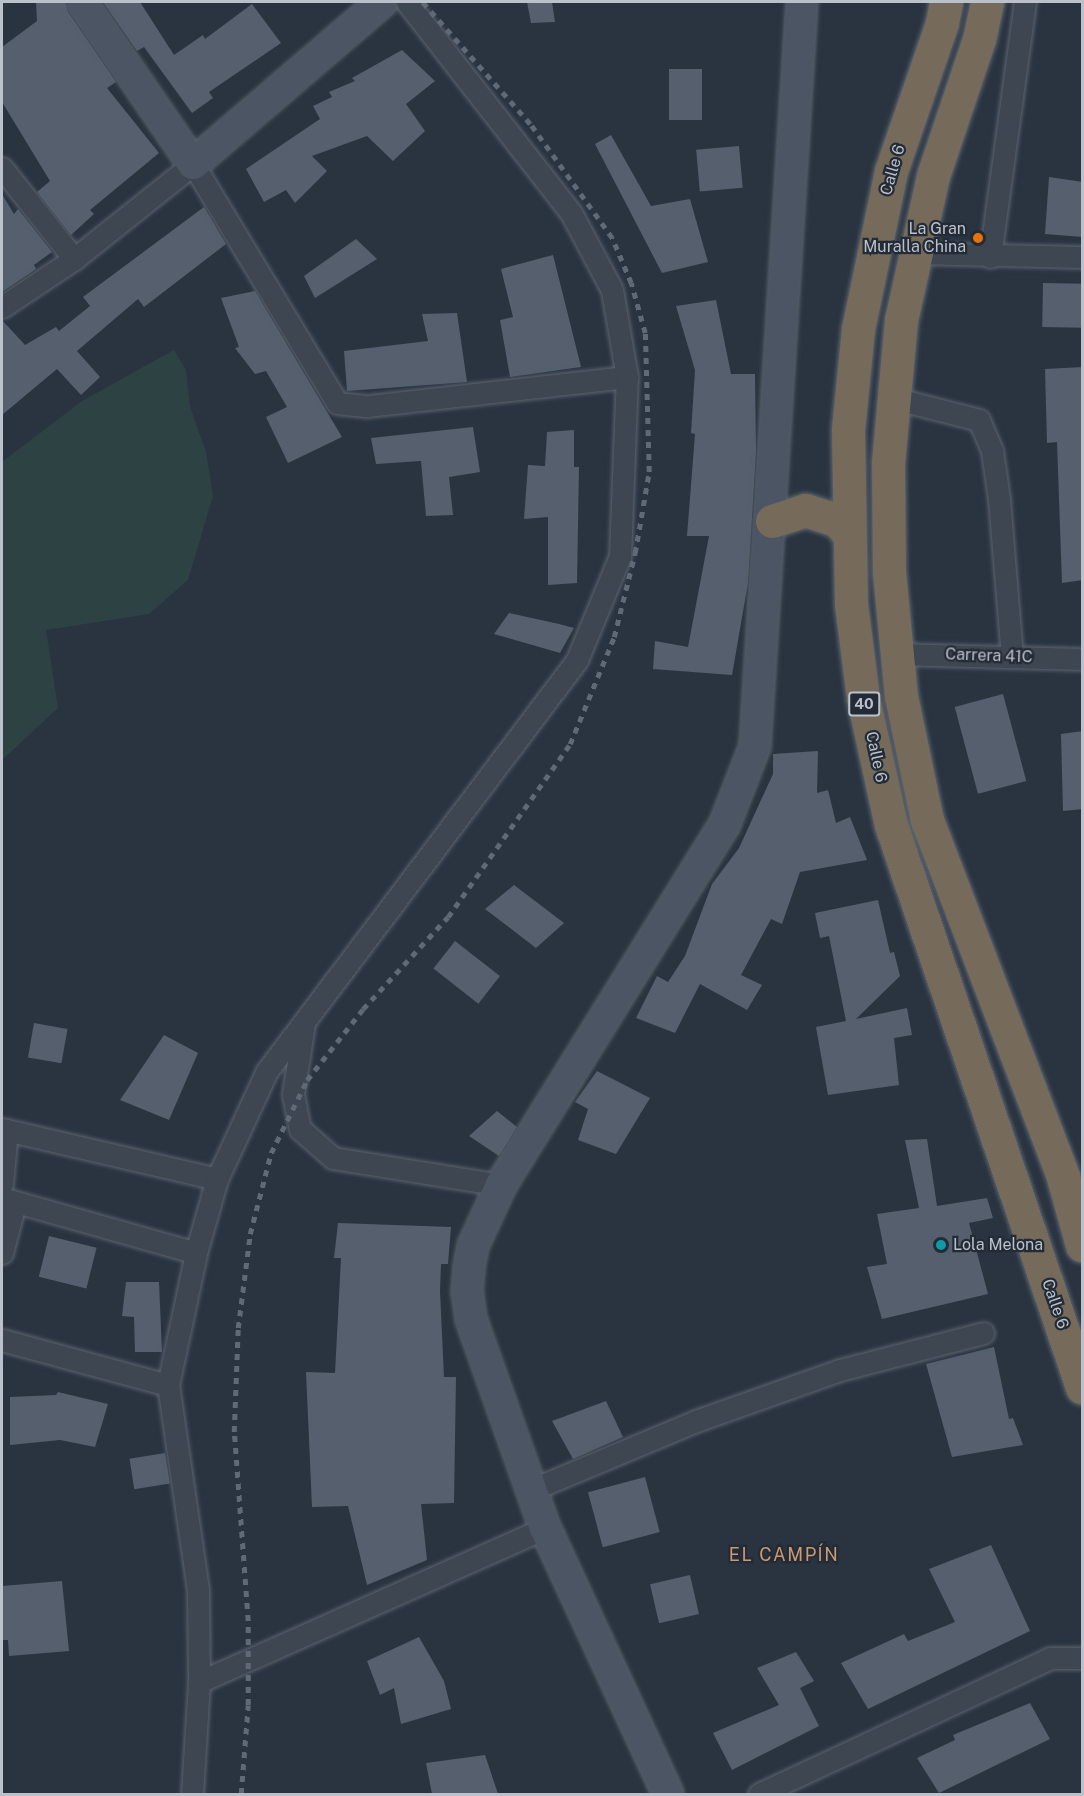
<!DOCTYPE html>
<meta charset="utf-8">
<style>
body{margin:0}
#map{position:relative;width:1084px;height:1796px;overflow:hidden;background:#2a3441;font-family:"Public Sans",sans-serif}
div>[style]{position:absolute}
.green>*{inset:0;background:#2d4243}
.building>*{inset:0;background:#555f6e;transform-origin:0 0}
.roads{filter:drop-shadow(0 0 2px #5c646e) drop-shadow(0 0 2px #5c646e)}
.street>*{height:21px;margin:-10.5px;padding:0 10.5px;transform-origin:10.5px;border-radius:10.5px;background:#3e4651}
.secondary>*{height:30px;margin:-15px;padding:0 15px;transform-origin:15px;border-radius:15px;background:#4c5564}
.highway>*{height:33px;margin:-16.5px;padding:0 16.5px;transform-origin:16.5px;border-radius:16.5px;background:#766b5b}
.rail>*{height:4.5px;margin-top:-2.25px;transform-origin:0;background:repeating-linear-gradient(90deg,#606a77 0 6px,transparent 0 12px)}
.dots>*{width:16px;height:16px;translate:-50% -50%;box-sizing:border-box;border:3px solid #222b36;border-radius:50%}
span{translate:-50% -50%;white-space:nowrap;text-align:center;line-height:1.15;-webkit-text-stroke:4.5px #222b36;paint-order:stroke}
.shield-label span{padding:2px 4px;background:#222b36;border:2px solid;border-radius:4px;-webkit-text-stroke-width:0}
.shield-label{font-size:15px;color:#bbc1cb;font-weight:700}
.street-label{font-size:16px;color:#bbc1cb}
.poi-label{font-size:16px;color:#bbc1cb}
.right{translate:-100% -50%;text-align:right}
.left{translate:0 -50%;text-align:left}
.neighbourhood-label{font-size:18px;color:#cd9873;letter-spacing:1.5px}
.frame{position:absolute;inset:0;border:3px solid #bbc1cb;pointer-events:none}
</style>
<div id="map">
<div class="green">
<i style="clip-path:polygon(174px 350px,186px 370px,190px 407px,206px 452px,213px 496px,188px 580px,149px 614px,46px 630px,58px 708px,2px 760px,2px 462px,82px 401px)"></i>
</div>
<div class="building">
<i style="clip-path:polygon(36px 2px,65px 2px,68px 12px,116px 82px,107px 88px,159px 153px,90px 210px,94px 214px,71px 235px,37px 192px,50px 181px,2px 102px,2px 47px,37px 21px)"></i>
<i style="clip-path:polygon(103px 2px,140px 2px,174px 55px,203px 35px,205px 39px,252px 4px,281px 43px,209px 92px,213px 98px,192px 113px,144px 47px,137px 51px)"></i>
<i style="clip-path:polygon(527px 2px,552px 2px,555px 22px,531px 23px)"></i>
<i style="clip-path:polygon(402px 50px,435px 81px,406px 104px,425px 131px,393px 161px,367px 136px,312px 156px,327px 171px,295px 203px,286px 190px,264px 202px,246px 169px,320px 119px,313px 106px,332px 97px,329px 92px,355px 81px,352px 78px)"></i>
<i style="left:669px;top:69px;width:33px;height:51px"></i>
<i style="clip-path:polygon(611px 135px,651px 206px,690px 199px,708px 262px,662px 273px,595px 144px)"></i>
<i style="left:739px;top:146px;width:42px;height:43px;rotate:85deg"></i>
<i style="clip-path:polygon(1049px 177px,1083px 182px,1083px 237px,1045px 234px)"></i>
<i style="clip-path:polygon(2px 194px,14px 214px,18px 209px,52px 252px,34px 265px,36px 269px,2px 292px)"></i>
<i style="clip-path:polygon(204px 207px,226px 244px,144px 307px,138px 299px,77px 351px,100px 377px,81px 395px,57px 369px,2px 415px,2px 320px,25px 345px,56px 327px,59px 331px,90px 306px,83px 297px)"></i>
<i style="clip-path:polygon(356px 239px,377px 259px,315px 298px,304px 276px)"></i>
<i style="clip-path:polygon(553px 255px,581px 367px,510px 377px,500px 320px,513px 317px,501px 269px)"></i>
<i style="left:1043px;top:283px;width:40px;height:44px;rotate:1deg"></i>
<i style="clip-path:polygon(255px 291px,342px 437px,288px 463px,266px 417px,287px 407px,266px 371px,255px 374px,235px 348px,239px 347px,221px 298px)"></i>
<i style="clip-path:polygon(716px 300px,731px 374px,755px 374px,756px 451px,748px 583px,732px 675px,653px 669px,655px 641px,688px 647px,709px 536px,687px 536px,695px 434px,691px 433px,695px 370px,676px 306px)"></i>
<i style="clip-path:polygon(457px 313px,467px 382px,347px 391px,344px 351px,428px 341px,422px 314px)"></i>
<i style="clip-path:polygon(1083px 367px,1083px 580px,1062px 583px,1057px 442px,1047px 443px,1045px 369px)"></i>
<i style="clip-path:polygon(473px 427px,480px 472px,449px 477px,453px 515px,426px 516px,421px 461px,376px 464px,371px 438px)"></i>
<i style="clip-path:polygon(574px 430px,574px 467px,579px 467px,577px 583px,548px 585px,548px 517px,524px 519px,528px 465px,545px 466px,547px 432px)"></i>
<i style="clip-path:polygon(509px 613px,559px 624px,574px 628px,560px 653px,494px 634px)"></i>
<i style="left:1003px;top:694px;width:90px;height:50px;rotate:75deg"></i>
<i style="clip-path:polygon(1083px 731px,1083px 809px,1063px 811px,1061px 734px)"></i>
<i style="clip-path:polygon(818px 751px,817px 793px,828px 790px,836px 823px,850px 817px,867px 860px,800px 872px,782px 924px,771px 919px,741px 975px,762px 985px,747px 1010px,700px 984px,675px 1033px,636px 1018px,657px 976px,668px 982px,685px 956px,712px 884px,739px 848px,773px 774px,773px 754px)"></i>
<i style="clip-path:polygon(514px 885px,564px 923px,536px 948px,485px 909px)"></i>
<i style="clip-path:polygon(878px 900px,890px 953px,894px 952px,900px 976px,856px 1019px,907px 1008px,912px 1035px,894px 1038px,899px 1085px,828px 1095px,816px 1027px,846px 1021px,829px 936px,820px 938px,815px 913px)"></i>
<i style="left:455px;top:941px;width:57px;height:35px;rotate:38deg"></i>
<i style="left:34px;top:1023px;width:34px;height:35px;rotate:10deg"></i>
<i style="clip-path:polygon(164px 1035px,198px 1053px,169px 1120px,120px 1100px)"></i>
<i style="clip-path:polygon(597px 1071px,650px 1098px,616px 1154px,578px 1140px,588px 1109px,575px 1102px)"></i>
<i style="clip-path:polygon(497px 1111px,517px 1127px,499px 1156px,469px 1136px)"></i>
<i style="clip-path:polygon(927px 1139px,937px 1206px,987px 1198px,993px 1218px,969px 1223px,988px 1294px,882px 1319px,867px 1267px,887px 1264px,877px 1214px,919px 1208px,905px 1140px)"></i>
<i style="clip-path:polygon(338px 1223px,451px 1227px,448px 1264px,441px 1264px,440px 1291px,444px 1377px,456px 1377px,454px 1503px,421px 1504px,427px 1560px,367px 1585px,348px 1506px,312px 1507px,306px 1372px,335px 1373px,341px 1258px,334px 1258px)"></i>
<i style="left:49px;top:1236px;width:49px;height:42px;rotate:14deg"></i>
<i style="clip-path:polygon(126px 1282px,159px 1282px,162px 1352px,135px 1352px,134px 1317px,122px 1316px)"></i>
<i style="clip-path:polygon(994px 1347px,1009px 1419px,1013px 1418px,1023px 1445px,952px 1457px,926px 1364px)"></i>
<i style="clip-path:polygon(58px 1392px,108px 1404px,95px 1447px,60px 1440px,10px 1445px,10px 1397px,56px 1395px)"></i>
<i style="clip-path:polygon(606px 1401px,623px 1437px,573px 1459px,552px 1421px)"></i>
<i style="left:165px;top:1453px;width:31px;height:36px;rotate:81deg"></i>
<i style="left:645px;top:1477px;width:57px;height:59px;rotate:75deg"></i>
<i style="clip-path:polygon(991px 1545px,1030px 1631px,868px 1709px,841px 1663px,904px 1634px,908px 1641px,955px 1622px,929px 1569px)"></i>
<i style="left:690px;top:1575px;width:40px;height:41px;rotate:77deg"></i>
<i style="clip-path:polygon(62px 1581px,69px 1651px,9px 1656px,8px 1640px,2px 1640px,2px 1586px)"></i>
<i style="clip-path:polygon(419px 1637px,444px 1681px,451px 1709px,401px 1724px,394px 1688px,380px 1695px,367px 1661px)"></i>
<i style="clip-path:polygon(796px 1652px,814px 1681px,800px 1688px,819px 1726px,732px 1770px,713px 1733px,779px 1705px,757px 1668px)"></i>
<i style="clip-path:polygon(1030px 1703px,1050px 1739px,939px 1793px,917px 1758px,955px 1740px,953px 1735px)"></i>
<i style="clip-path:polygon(485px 1755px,498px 1794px,432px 1794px,426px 1763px)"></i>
</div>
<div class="roads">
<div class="street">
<i style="left:2px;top:168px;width:116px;rotate:51.6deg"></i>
<i style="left:914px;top:253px;width:168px;rotate:1.4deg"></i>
<i style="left:990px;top:257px;width:257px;rotate:-82.2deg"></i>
<i style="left:2px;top:307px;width:87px;rotate:-33.7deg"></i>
<i style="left:74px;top:259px;width:152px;rotate:-38.6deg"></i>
<i style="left:193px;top:164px;width:279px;rotate:58.9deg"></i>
<i style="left:337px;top:403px;width:31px;rotate:6deg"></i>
<i style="left:368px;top:406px;width:261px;rotate:-6.4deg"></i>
<i style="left:893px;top:398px;width:89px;rotate:14.3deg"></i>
<i style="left:979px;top:420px;width:34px;rotate:67deg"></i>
<i style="left:992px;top:451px;width:49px;rotate:81.7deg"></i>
<i style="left:999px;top:499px;width:159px;rotate:85.3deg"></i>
<i style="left:896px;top:654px;width:186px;rotate:1.5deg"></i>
<i style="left:304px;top:1024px;width:71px;rotate:98.9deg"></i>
<i style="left:293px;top:1094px;width:36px;rotate:79deg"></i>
<i style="left:300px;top:1129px;width:44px;rotate:41.3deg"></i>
<i style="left:333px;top:1158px;width:170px;rotate:9.1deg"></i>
<i style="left:2px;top:1129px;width:221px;rotate:13.1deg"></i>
<i style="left:2px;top:1184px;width:54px;rotate:-84.7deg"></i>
<i style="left:2px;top:1198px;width:202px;rotate:15.8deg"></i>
<i style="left:2px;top:1253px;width:52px;rotate:-75.4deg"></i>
<i style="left:2px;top:1340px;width:172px;rotate:15.2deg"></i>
<i style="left:531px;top:1490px;width:179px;rotate:-22.7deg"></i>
<i style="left:696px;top:1421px;width:153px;rotate:-19.5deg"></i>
<i style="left:840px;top:1370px;width:148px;rotate:-14.5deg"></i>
<i style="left:199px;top:1682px;width:379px;rotate:-24deg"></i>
<i style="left:192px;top:1794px;width:112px;rotate:-86.4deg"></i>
<i style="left:199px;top:1682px;width:92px;rotate:-90.6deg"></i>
<i style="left:198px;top:1590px;width:207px;rotate:-98.3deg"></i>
<i style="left:168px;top:1385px;width:135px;rotate:-78deg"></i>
<i style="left:196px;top:1253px;width:77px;rotate:-74.2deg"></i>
<i style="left:217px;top:1179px;width:119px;rotate:-65.2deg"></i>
<i style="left:267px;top:1071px;width:515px;rotate:-52.97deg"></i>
<i style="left:577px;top:660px;width:113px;rotate:-67.5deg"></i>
<i style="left:620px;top:556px;width:179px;rotate:-87.8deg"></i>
<i style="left:627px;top:377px;width:88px;rotate:-99.8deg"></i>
<i style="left:612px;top:290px;width:87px;rotate:-118deg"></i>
<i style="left:571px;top:213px;width:267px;rotate:-127.9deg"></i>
<i style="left:759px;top:1794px;width:321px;rotate:-25deg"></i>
<i style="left:1050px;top:1658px;width:32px"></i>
</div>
<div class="secondary">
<i style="left:82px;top:2px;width:196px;rotate:55.6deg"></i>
<i style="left:193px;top:164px;width:249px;rotate:-40.6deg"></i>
<i style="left:668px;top:1794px;width:293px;rotate:-114.8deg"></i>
<i style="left:545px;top:1528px;width:222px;rotate:-109.5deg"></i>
<i style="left:471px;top:1319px;width:27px;rotate:-98deg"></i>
<i style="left:467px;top:1292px;width:25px;rotate:-85deg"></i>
<i style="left:469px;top:1267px;width:21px;rotate:-79deg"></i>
<i style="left:473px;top:1246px;width:67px;rotate:-65.3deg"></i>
<i style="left:501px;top:1185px;width:423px;rotate:-58.2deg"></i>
<i style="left:724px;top:826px;width:86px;rotate:-68.8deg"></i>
<i style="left:755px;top:746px;width:745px;rotate:-86.39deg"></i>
</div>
<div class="highway">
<i style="left:946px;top:2px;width:21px;rotate:101deg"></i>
<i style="left:942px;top:23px;width:157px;rotate:109deg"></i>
<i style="left:891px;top:171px;width:161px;rotate:101.8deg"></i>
<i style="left:858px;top:329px;width:101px;rotate:95.7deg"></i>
<i style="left:848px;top:430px;width:174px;rotate:89deg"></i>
<i style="left:851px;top:604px;width:95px;rotate:82.7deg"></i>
<i style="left:863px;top:698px;width:130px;rotate:77.6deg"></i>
<i style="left:891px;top:825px;width:594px;rotate:71.23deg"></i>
<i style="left:987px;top:2px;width:38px;rotate:102deg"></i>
<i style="left:979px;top:39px;width:145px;rotate:108.6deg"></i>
<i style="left:933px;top:176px;width:148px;rotate:102.5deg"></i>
<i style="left:901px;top:320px;width:143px;rotate:95.2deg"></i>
<i style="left:888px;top:462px;width:110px;rotate:89.5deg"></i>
<i style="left:889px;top:572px;width:125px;rotate:84.5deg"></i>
<i style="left:901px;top:696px;width:127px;rotate:78.2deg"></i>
<i style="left:927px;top:820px;width:382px;rotate:69.1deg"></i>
<i style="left:1063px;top:1177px;width:71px;rotate:74.4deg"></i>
<i style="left:772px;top:521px;width:35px;rotate:-18deg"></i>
<i style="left:805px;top:510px;width:35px;rotate:18deg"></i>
<i style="left:838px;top:521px;width:14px;rotate:51deg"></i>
</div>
</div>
<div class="rail">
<i style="left:241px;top:1794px;width:89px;rotate:-85.5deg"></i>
<i style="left:248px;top:1705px;width:84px;rotate:-90deg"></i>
<i style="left:248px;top:1621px;width:190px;rotate:-94.2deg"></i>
<i style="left:234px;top:1432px;width:104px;rotate:-87.8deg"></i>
<i style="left:238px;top:1328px;width:95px;rotate:-82.7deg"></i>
<i style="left:250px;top:1234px;width:84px;rotate:-75.5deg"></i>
<i style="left:271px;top:1153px;width:81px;rotate:-63.7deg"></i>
<i style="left:307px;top:1080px;width:90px;rotate:-51.7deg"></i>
<i style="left:363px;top:1009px;width:125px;rotate:-47.3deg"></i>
<i style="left:448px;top:917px;width:212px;rotate:-54.8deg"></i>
<i style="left:570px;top:744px;width:116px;rotate:-67.6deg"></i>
<i style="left:614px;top:637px;width:87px;rotate:-76deg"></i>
<i style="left:635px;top:553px;width:82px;rotate:-80.2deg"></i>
<i style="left:649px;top:472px;width:139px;rotate:-91.6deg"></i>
<i style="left:645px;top:333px;width:52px;rotate:-105.6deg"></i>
<i style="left:631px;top:283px;width:49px;rotate:-112.9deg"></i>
<i style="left:612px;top:238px;width:140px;rotate:-125.7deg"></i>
<i style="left:530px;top:124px;width:163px;rotate:-131.5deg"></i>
</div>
<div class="dots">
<i style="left:978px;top:238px;background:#e8710a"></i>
<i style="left:941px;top:1245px;background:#0f9aa8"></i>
</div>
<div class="shield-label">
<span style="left:864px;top:704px">40</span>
</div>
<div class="street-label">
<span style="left:893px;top:170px;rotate:-74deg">Calle 6</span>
<span style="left:989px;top:656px;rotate:2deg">Carrera 41C</span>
<span style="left:876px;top:757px;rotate:78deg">Calle 6</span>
<span style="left:1055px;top:1304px;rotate:71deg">Calle 6</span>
</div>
<div class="poi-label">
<span class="right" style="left:966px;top:238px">La Gran<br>Muralla China</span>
<span class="left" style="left:953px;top:1245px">Lola Melona</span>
</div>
<div class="neighbourhood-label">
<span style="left:784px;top:1555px">EL CAMPÍN</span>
</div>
<div class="frame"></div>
</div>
